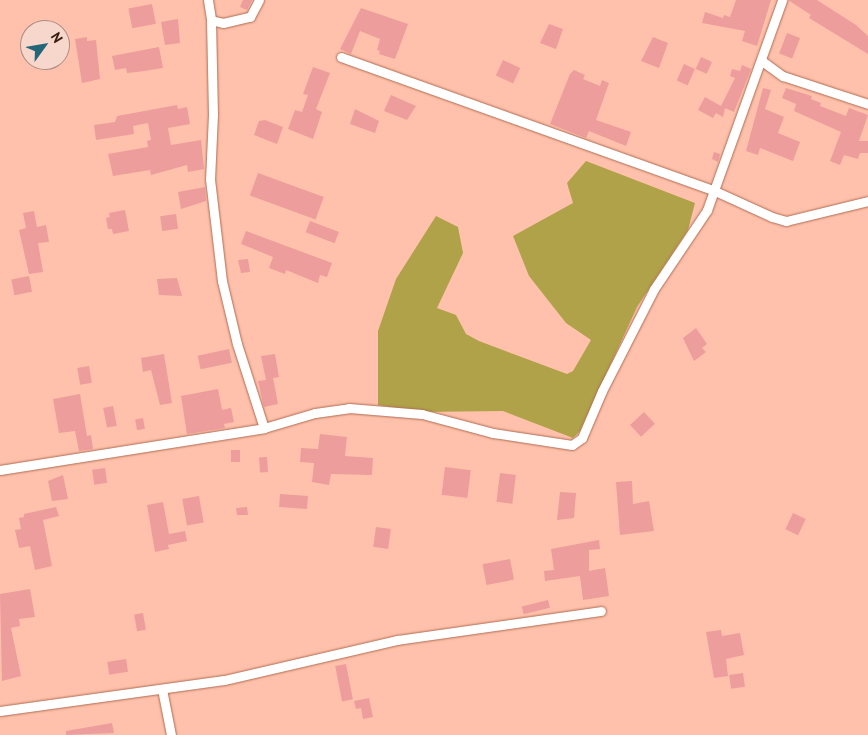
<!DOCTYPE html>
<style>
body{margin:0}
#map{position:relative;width:868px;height:735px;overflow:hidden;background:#ffc1ab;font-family:"PT Sans",sans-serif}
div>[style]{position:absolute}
.green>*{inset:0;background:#afa248}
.building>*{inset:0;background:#ed9d9b;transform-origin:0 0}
.roads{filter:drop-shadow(0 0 1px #b16c52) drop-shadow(0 0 1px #b16c52)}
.minor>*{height:9px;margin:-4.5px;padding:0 4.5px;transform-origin:4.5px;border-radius:4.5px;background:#fff}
span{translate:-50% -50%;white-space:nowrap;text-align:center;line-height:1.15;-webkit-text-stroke:4px #f7d7cc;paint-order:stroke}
.north{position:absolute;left:20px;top:20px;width:50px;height:50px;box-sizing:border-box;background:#f7d7cc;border:1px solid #aa8b81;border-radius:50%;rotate:58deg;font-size:14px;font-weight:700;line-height:20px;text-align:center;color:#361a10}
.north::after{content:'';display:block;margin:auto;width:18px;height:22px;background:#246679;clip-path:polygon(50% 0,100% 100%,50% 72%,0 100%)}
</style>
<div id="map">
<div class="green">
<i style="clip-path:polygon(586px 161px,695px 203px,688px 230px,637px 307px,580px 431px,573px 438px,503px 411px,421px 412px,378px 405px,378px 331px,396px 279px,436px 216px,458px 227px,463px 253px,437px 308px,456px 315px,466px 334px,479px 341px,567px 374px,573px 371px,591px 340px,566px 323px,529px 276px,513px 236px,573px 203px,567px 183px)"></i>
</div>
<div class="building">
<i style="clip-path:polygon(243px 0,252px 0,247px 10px,240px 7px)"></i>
<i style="clip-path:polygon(736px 0,771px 0,757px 46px,742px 41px,745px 31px,702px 23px,705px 12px,723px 18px,724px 15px,730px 17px)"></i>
<i style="clip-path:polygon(788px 0,817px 0,856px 25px,868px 36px,868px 54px,809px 18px,811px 15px)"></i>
<i style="left:152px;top:4px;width:20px;height:24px;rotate:79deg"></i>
<i style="clip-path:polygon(361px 8px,408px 24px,395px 59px,379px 54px,380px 51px,377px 50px,380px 39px,360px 31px,351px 54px,340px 49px)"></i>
<i style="clip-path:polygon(178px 19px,180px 43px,165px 45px,161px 22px)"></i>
<i style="clip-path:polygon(549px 24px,563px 29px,556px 49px,540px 43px)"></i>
<i style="left:787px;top:33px;width:14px;height:22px;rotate:21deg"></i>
<i style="clip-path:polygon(87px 37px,87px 41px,96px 40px,100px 79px,82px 83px,75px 39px)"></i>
<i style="clip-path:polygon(653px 37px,668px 43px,659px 68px,641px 61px)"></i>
<i style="clip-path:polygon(159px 47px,163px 68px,137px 72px,127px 73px,126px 68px,115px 70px,112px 56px)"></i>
<i style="left:701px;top:57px;width:12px;height:13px;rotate:24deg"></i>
<i style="left:503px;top:60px;width:19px;height:17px;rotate:25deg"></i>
<i style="left:684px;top:64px;width:12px;height:18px;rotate:24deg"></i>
<i style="clip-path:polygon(742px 65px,751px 69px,734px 112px,725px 108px,723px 117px,716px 113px,713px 118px,698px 110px,705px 97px,721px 106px,735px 78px,730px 76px,732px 69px,740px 71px)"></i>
<i style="clip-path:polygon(313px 67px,330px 73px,316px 109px,322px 112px,313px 139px,288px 129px,295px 110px,302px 112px,308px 95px,303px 94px)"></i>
<i style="clip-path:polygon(574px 70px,585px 75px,583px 79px,600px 86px,602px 80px,609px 83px,596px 120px,631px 132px,626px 146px,589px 131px,586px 138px,550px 124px,570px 74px)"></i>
<i style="clip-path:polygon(763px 88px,771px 90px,765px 109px,784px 117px,778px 133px,800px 142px,793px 161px,760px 148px,758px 155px,746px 151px)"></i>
<i style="clip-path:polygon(786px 88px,812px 96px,811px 99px,821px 103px,820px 106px,846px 116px,849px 108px,868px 115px,859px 141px,868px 141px,868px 153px,860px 153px,858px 159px,844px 155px,840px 165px,830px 161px,841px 132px,794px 111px,796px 104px,782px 98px)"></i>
<i style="clip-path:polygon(391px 95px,416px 106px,407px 120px,384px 111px)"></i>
<i style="clip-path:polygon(177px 105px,178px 109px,187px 107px,190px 124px,168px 128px,171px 145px,201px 140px,204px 169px,188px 172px,187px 165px,151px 175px,150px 170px,113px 176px,108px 154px,148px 147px,147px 141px,151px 140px,148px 123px,133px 126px,134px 134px,96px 140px,94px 125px,115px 122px,117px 116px)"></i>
<i style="clip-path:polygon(355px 109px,379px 121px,375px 133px,350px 124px)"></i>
<i style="clip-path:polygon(265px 120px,283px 127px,277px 144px,254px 135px,259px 121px)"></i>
<i style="clip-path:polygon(714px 152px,720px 154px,718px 162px,712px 159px)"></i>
<i style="left:258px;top:173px;width:70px;height:24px;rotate:20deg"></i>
<i style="clip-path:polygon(205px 187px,206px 201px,181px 209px,178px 192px)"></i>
<i style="clip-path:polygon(125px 210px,129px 231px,113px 234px,112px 229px,108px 229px,106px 218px,110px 217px,109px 213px)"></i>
<i style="clip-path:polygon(34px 211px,37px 227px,46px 225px,49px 242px,38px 243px,43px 272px,29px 274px,19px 230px,26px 228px,23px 213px)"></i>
<i style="left:176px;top:214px;width:15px;height:16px;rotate:82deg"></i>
<i style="left:310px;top:221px;width:31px;height:12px;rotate:21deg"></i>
<i style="clip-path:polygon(246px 231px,332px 263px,327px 277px,320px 275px,318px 283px,286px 270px,285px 274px,269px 268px,273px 257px,241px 244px)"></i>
<i style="clip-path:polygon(248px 259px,250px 272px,241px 273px,238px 260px)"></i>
<i style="left:29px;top:276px;width:16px;height:18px;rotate:79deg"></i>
<i style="clip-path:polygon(177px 278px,182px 296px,159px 295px,157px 279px)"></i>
<i style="clip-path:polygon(696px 328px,707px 344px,702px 348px,706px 352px,694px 361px,683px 338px)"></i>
<i style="left:229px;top:349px;width:14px;height:32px;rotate:78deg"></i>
<i style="clip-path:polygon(164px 354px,172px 403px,160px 405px,151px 370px,143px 372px,141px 358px)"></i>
<i style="clip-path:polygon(275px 354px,279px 377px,273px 378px,278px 404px,264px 407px,258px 381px,266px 380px,261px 356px)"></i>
<i style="left:89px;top:366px;width:17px;height:12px;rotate:80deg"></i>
<i style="clip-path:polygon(218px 389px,222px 410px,231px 408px,234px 422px,224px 424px,225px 428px,187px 434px,181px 396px)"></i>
<i style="clip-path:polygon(80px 394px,87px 436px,91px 435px,93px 449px,79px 451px,75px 431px,59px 433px,53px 399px)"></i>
<i style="left:113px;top:406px;width:20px;height:10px;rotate:79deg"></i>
<i style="left:644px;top:412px;width:16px;height:19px;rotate:47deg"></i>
<i style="left:143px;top:418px;width:11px;height:8px;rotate:80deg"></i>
<i style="clip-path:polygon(320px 434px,347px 437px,345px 456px,373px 458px,372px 475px,331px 474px,329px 485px,312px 482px,314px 463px,300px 462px,301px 448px,318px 449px)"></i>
<i style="left:231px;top:450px;width:9px;height:12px"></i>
<i style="left:267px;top:457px;width:15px;height:8px;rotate:86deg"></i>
<i style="left:445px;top:467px;width:26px;height:28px;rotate:7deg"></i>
<i style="left:105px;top:468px;width:15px;height:13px;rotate:82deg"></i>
<i style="left:500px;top:473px;width:16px;height:29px;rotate:7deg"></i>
<i style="clip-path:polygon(63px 475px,68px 499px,52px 501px,48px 481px)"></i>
<i style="clip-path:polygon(632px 481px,633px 504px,649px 501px,654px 531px,620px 535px,616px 482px)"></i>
<i style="clip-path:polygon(560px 492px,576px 493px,574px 518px,557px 520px)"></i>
<i style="left:280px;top:494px;width:28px;height:13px;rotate:4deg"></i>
<i style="left:199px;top:496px;width:27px;height:17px;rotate:80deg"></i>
<i style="clip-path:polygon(163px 502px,169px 534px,185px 531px,187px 541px,168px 545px,169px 549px,155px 552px,147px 505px)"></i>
<i style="clip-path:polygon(56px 507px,59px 516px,43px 520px,52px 566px,35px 570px,30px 546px,19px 548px,15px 530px,21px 529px,19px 518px,24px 517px,24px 514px)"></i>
<i style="clip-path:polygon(247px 507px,248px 515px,237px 515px,236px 508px)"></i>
<i style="left:793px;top:513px;width:14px;height:18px;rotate:25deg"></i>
<i style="left:376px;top:527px;width:15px;height:20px;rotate:8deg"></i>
<i style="clip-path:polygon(599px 540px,600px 549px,589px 550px,589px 571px,605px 568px,609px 596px,583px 600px,580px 576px,545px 581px,544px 571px,554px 570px,551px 549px)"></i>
<i style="left:510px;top:559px;width:21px;height:28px;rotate:79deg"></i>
<i style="clip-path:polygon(30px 589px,35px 617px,19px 619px,20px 626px,11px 628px,21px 676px,2px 681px,0 594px)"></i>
<i style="left:548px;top:600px;width:8px;height:27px;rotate:76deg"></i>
<i style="left:143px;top:613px;width:17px;height:9px;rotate:80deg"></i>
<i style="clip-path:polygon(721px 630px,722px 636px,740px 633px,744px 655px,726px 659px,728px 676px,714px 678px,706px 632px)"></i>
<i style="left:126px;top:659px;width:13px;height:19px;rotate:81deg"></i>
<i style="left:346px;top:664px;width:36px;height:11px;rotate:79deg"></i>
<i style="left:743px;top:673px;width:14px;height:14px;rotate:82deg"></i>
<i style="clip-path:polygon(369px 698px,373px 717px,363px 719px,361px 708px,356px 709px,354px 701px)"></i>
<i style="clip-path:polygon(112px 723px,114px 733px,66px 735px,66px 731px)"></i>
</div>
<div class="roads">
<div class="minor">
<i style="left:208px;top:0;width:20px;rotate:81deg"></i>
<i style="left:211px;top:20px;width:94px;rotate:88.8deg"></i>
<i style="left:213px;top:114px;width:65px;rotate:92.6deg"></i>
<i style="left:210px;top:179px;width:103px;rotate:83.3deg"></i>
<i style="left:222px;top:281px;width:65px;rotate:76.6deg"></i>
<i style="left:237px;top:344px;width:88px;rotate:72.2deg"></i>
<i style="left:211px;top:20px;width:12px;rotate:14deg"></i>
<i style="left:223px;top:23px;width:28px;rotate:-13deg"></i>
<i style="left:250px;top:17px;width:19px;rotate:-62deg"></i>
<i style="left:341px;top:57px;width:397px;rotate:19.7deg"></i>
<i style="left:715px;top:191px;width:63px;rotate:24.5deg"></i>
<i style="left:772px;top:217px;width:15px;rotate:16deg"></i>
<i style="left:786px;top:221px;width:84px;rotate:-13.7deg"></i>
<i style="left:762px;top:61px;width:26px;rotate:36deg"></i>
<i style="left:783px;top:76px;width:89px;rotate:18.2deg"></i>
<i style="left:0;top:470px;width:267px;rotate:-9deg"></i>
<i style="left:264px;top:428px;width:53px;rotate:-16.4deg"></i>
<i style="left:315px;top:413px;width:34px;rotate:-8deg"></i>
<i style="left:349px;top:408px;width:73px;rotate:4.7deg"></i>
<i style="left:422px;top:414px;width:73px;rotate:15deg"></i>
<i style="left:493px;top:433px;width:80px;rotate:8.6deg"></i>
<i style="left:572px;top:445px;width:12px;rotate:-35deg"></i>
<i style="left:582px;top:438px;width:51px;rotate:-66.9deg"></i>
<i style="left:602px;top:391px;width:114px;rotate:-63deg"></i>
<i style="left:654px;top:289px;width:95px;rotate:-56.1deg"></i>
<i style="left:707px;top:210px;width:223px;rotate:-70.3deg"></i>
<i style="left:162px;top:689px;width:47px;rotate:78.9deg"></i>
<i style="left:0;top:711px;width:226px;rotate:-7.9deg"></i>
<i style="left:224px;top:680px;width:178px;rotate:-13deg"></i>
<i style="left:397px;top:640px;width:206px;rotate:-8.1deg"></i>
</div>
</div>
<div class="north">N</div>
</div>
